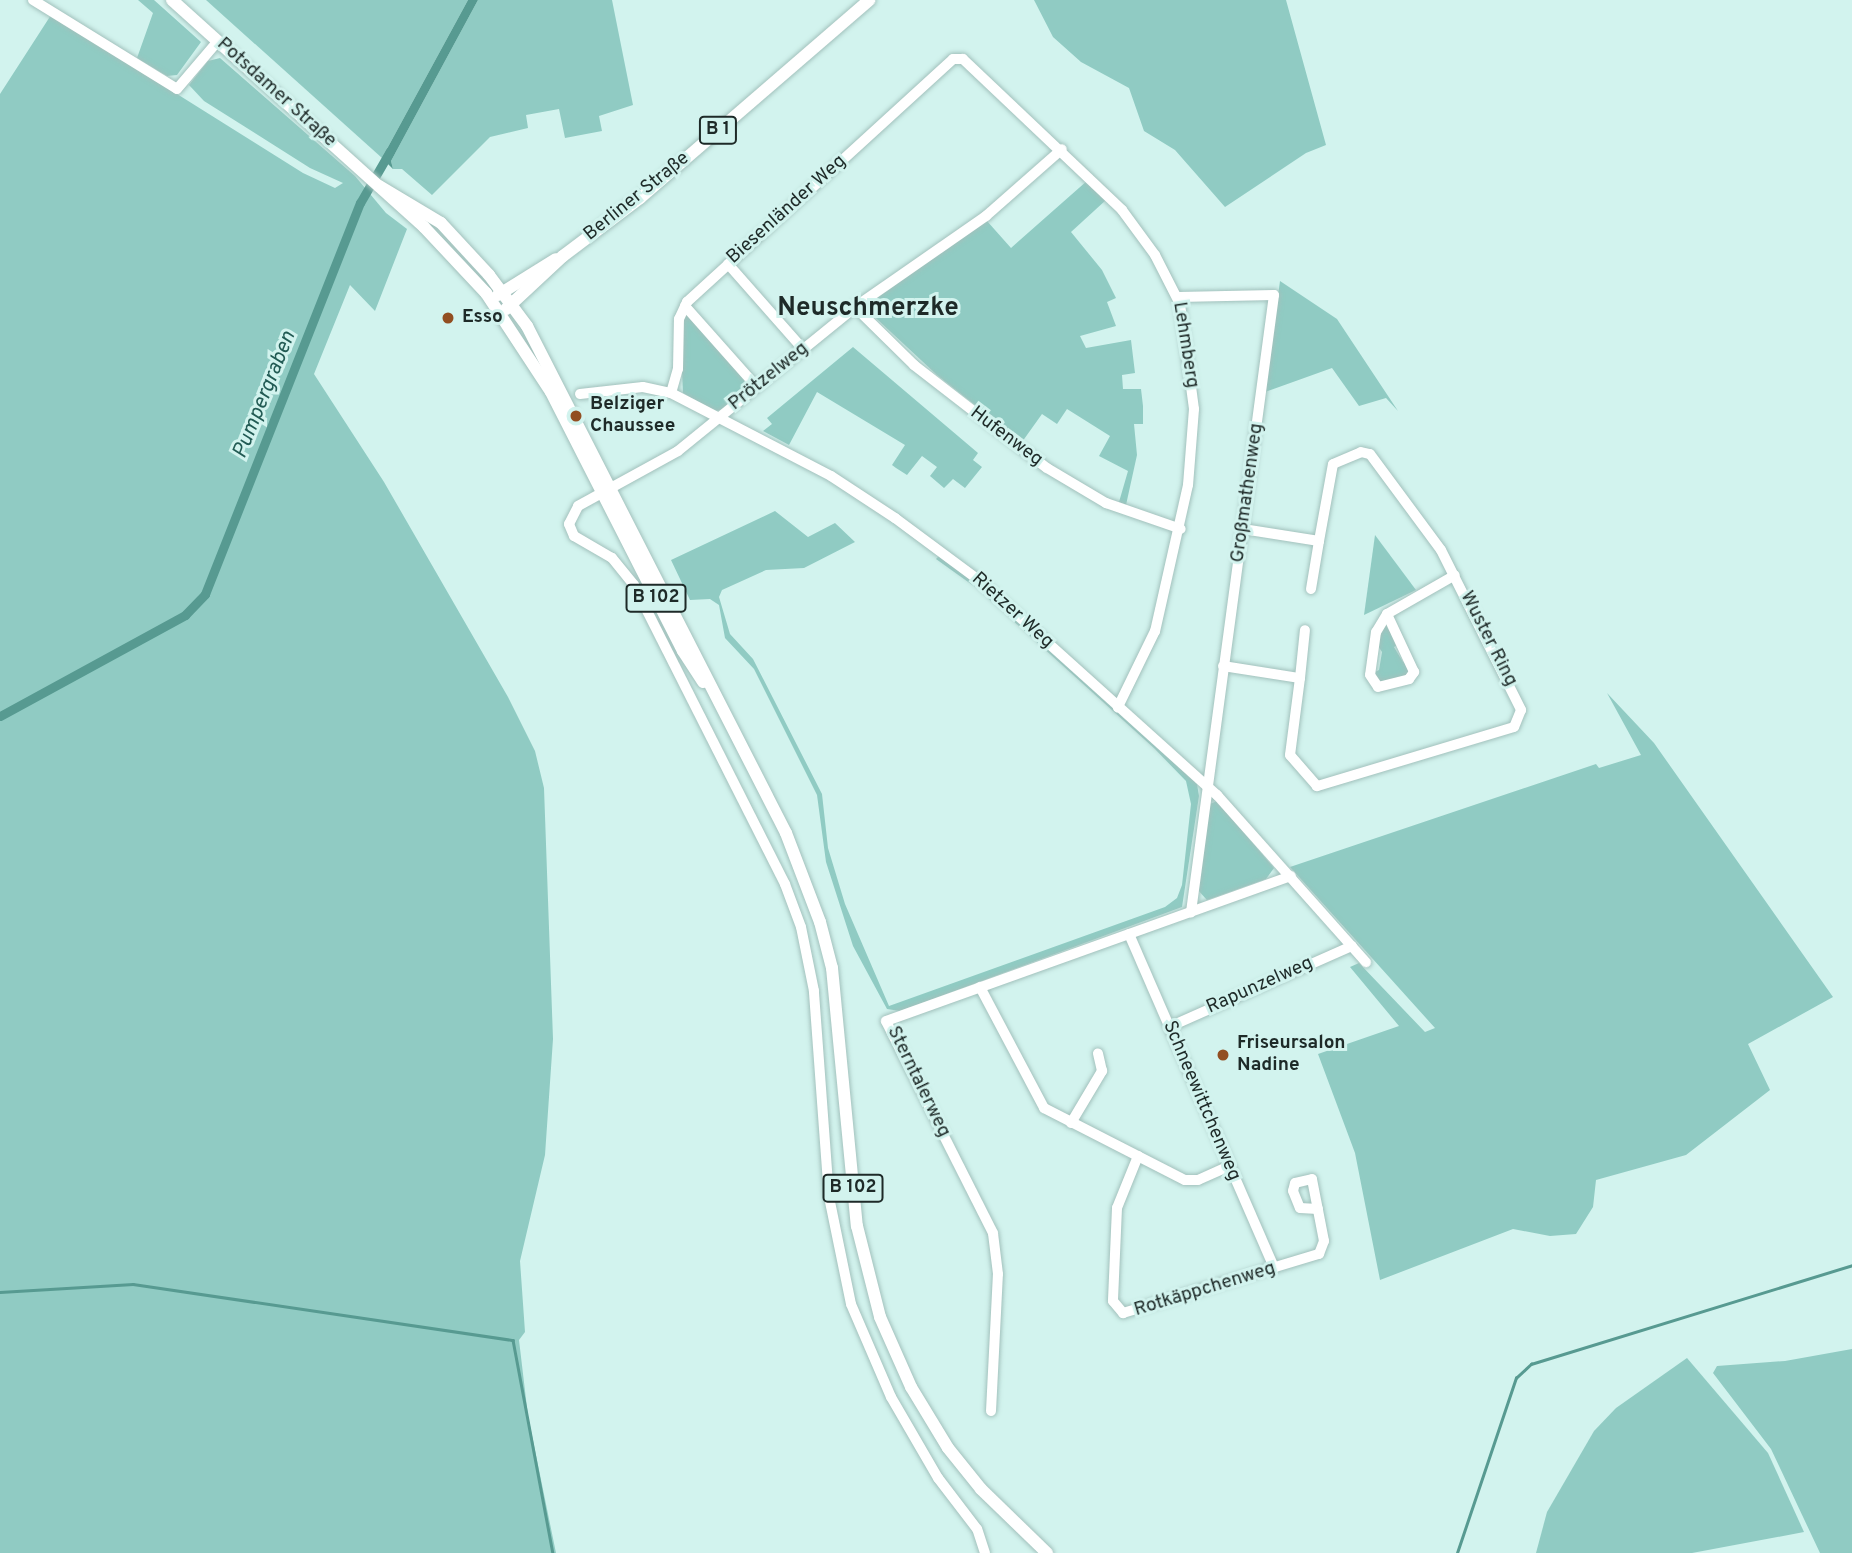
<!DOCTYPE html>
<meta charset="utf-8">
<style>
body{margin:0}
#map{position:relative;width:1852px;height:1553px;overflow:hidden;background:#d2f3ee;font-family:Overpass,sans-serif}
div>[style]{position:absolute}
.green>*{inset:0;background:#90cbc3}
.water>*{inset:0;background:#579a91}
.stream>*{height:2.5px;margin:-1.25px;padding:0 1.25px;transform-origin:1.25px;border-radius:1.25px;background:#579a91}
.canal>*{height:9px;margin:-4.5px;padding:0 4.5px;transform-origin:4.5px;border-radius:4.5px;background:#579a91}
.roads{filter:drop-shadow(0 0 2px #a2c1bc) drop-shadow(0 0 2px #a2c1bc)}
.minor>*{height:10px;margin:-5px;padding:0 5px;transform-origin:5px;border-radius:5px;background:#fff}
.major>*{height:12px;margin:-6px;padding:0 6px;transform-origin:6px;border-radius:6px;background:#fff}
.dots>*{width:19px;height:19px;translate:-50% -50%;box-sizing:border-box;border:4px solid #d2f3ee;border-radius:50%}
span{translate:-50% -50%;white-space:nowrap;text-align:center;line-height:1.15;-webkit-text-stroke:6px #d2f3ee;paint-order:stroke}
.shield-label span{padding:2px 5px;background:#d2f3ee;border:2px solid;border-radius:5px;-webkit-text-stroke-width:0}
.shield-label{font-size:18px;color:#1e2a28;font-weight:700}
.street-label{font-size:19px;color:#1e2a28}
.poi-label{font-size:19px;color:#1e2a28;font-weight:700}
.left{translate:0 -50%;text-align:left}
.water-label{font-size:21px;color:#225b54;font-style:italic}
.district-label{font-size:26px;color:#1e2a28;font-weight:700}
</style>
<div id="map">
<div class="green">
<i style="clip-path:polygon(138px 0,154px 0,201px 42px,177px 75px,167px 76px,137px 58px,153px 13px)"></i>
<i style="clip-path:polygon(206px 0,468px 0,382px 158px)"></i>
<i style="clip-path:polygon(478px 0,612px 0,633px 105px,599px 116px,602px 131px,565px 138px,559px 109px,526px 115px,528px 128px,490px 137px,432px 195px,402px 169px,393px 169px,391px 161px)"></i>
<i style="clip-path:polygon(1034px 0,1286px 0,1326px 145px,1306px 153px,1225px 207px,1175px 150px,1144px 131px,1129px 88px,1081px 62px,1053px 37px)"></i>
<i style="clip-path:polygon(51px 15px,303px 173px,335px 188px,343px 183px,310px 168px,204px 101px,189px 85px,208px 61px,220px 58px,355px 176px,386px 213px,407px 229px,375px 311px,350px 285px,314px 374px,384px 482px,508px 697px,535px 751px,544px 788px,553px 1039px,545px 1155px,520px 1261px,525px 1332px,519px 1340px,528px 1416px,556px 1553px,0 1553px,0 94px)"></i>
<i style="clip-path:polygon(1088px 180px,1106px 200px,1071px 232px,1102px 270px,1116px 298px,1107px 302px,1116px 326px,1080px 336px,1086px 348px,1131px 340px,1135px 373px,1122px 375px,1123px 389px,1141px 389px,1143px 406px,1143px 424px,1134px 424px,1137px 455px,1126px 505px,1119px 502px,1128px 471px,1099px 456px,1110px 436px,1067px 409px,1057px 424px,1042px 414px,1022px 442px,937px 375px,864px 307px,987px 221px,1011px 248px)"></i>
<i style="clip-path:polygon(1280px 281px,1337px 319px,1398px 411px,1386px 398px,1359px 406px,1332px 368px,1265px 392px)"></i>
<i style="clip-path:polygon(686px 314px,754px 386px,725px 409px,714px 411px,683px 393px,680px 327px)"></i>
<i style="clip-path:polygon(853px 347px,978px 453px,973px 460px,982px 467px,965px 488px,953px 479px,944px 488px,930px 476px,937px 467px,922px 456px,907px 475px,896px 468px,892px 465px,905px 445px,817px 392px,789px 445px,763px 431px,772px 424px,767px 418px)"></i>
<i style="clip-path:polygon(775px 511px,808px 537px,835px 523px,855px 542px,804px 568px,766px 570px,722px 590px,719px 597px,730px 634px,753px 659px,822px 794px,828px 848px,845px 904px,889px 1006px,1165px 907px,1177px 898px,1182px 885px,1191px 804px,1186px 781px,1154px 748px,978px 589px,936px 559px,940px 555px,965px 574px,1197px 784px,1199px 796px,1182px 907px,900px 1011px,887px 1009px,853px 946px,826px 862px,817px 795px,754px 669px,725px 638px,719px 605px,710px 599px,690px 600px,671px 560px)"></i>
<i style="clip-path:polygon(1375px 535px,1416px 590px,1364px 615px)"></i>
<i style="clip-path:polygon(1386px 626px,1399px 644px,1394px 647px,1403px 662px,1410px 665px,1409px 674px,1381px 684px,1373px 673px,1379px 670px,1382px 652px,1378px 646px,1380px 630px)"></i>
<i style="clip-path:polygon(1607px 693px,1654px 743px,1833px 997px,1748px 1044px,1770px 1090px,1686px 1155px,1596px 1180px,1593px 1207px,1576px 1234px,1550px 1236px,1513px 1229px,1380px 1280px,1355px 1153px,1318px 1054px,1399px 1026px,1350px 967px,1359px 963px,1425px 1032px,1435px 1028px,1290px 867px,1596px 764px,1599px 768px,1641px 755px)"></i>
<i style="clip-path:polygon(1217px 801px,1274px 868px,1266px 879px,1207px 900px,1197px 889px,1210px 804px)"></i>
<i style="clip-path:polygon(1852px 1349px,1852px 1553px,1820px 1553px,1771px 1449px,1713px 1373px,1717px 1366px,1785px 1361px)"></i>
<i style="clip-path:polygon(1687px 1358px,1768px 1453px,1804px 1532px,1692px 1553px,1536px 1553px,1547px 1512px,1594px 1431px,1616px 1408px)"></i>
</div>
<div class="water">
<i style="clip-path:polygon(468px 0,478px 0,391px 161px,393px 169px,382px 158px)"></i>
</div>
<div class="stream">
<i style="left:0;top:1292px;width:133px;rotate:-3.4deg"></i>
<i style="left:133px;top:1284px;width:384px;rotate:8.4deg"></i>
<i style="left:513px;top:1340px;width:217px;rotate:79.4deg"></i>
<i style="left:1457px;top:1553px;width:185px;rotate:-71.4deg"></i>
<i style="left:1516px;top:1378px;width:21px;rotate:-43deg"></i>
<i style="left:1531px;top:1364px;width:336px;rotate:-17.1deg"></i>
</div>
<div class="canal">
<i style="left:0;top:716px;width:211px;rotate:-28.6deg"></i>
<i style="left:185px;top:615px;width:29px;rotate:-46deg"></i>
<i style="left:205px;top:594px;width:421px;rotate:-68.4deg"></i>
<i style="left:360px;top:203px;width:60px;rotate:-60deg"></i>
</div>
<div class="roads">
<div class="minor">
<i style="left:33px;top:0;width:169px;rotate:31.7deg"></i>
<i style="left:177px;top:89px;width:63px;rotate:-49.5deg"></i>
<i style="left:728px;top:264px;width:113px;rotate:48.6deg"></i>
<i style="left:1178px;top:297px;width:96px;rotate:-1.2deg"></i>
<i style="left:1274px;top:295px;width:623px;rotate:97.66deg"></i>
<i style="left:685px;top:306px;width:108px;rotate:48.4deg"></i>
<i style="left:855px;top:307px;width:83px;rotate:44.5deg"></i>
<i style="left:914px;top:365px;width:168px;rotate:37.8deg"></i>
<i style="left:1047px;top:468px;width:69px;rotate:30.7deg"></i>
<i style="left:1106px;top:503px;width:79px;rotate:19.1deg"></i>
<i style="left:671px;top:393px;width:25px;rotate:-74deg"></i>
<i style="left:678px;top:369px;width:50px;rotate:-88.9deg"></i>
<i style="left:679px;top:319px;width:19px;rotate:-65deg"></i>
<i style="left:687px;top:302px;width:360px;rotate:-42.4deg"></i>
<i style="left:953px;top:59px;width:10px"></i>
<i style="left:963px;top:59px;width:219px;rotate:43.5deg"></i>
<i style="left:1122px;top:210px;width:56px;rotate:53.7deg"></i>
<i style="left:1155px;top:255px;width:55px;rotate:63deg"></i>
<i style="left:1180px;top:304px;width:106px;rotate:82.4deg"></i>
<i style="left:1194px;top:409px;width:76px;rotate:94.5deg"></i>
<i style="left:1188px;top:485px;width:150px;rotate:102.7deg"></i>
<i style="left:1155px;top:631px;width:85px;rotate:116deg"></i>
<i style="left:580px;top:394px;width:63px;rotate:-6.3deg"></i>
<i style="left:643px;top:387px;width:29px;rotate:12deg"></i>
<i style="left:671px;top:393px;width:180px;rotate:27.4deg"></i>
<i style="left:831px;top:476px;width:77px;rotate:33.3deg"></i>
<i style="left:895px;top:518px;width:102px;rotate:36.6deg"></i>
<i style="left:977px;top:579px;width:323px;rotate:42deg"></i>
<i style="left:1217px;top:795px;width:224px;rotate:48.3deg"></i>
<i style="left:1243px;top:529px;width:77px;rotate:9deg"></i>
<i style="left:1319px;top:541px;width:78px;rotate:-79.7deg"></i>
<i style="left:1333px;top:464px;width:30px;rotate:-23deg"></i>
<i style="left:1361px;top:452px;width:9px;rotate:13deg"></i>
<i style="left:1370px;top:454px;width:119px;rotate:53.5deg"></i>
<i style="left:1441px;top:550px;width:179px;rotate:63.4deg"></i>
<i style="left:1521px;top:710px;width:18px;rotate:112deg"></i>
<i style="left:1514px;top:727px;width:206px;rotate:163.3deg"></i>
<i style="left:1317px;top:786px;width:41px;rotate:-131.1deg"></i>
<i style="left:1290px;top:755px;width:78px;rotate:-82.6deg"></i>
<i style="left:1311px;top:589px;width:49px;rotate:-80.5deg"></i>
<i style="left:1387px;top:614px;width:21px;rotate:121deg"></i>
<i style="left:1376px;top:632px;width:43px;rotate:97.9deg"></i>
<i style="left:1370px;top:675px;width:14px;rotate:56deg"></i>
<i style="left:1378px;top:687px;width:32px;rotate:-14deg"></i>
<i style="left:1409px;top:679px;width:9px;rotate:-54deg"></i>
<i style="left:1414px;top:672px;width:64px;rotate:-115deg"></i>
<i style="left:1387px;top:614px;width:78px;rotate:-29.8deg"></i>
<i style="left:1223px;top:666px;width:78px;rotate:8.9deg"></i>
<i style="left:1300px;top:678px;width:48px;rotate:-84.1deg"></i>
<i style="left:1129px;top:934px;width:364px;rotate:66.5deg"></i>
<i style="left:980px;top:987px;width:137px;rotate:62.1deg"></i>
<i style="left:1044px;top:1108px;width:158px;rotate:27.1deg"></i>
<i style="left:1185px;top:1180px;width:13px"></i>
<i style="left:1198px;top:1180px;width:34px;rotate:-24deg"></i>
<i style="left:1169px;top:1027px;width:200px;rotate:-23.9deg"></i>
<i style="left:1071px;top:1123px;width:61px;rotate:-59.2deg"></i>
<i style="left:1102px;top:1071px;width:18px;rotate:-103deg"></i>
<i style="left:1138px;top:1156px;width:56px;rotate:112deg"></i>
<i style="left:1117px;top:1208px;width:93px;rotate:92.5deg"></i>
<i style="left:1113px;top:1301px;width:16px;rotate:50deg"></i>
<i style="left:1123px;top:1313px;width:205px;rotate:-16.8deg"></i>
<i style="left:1319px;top:1254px;width:14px;rotate:-69deg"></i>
<i style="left:1324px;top:1241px;width:63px;rotate:-101deg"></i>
<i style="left:1312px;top:1179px;width:17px;rotate:167deg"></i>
<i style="left:1295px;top:1183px;width:8px;rotate:104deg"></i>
<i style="left:1293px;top:1191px;width:18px;rotate:68deg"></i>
<i style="left:1300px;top:1208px;width:18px;rotate:3deg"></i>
<i style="left:991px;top:1411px;width:137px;rotate:-87.1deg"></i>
<i style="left:998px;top:1274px;width:41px;rotate:-97deg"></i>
<i style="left:993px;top:1233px;width:237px;rotate:-116.8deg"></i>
<i style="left:886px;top:1021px;width:430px;rotate:-19.7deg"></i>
<i style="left:985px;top:1553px;width:25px;rotate:-108deg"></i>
<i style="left:977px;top:1529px;width:64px;rotate:-127.4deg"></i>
<i style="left:938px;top:1478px;width:94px;rotate:-120.1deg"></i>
<i style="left:891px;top:1397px;width:101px;rotate:-113.3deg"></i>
<i style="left:851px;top:1304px;width:109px;rotate:-101.6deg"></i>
<i style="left:829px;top:1197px;width:207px;rotate:-94.2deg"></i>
<i style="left:814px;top:991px;width:65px;rotate:-101.5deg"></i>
<i style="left:801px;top:927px;width:46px;rotate:-110.4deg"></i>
<i style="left:785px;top:884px;width:335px;rotate:-116.8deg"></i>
<i style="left:634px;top:585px;width:35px;rotate:-129deg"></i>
<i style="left:612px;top:558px;width:44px;rotate:-149.9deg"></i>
<i style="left:574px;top:536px;width:13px;rotate:-113deg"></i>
<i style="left:569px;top:524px;width:20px;rotate:-63deg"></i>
<i style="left:578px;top:506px;width:114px;rotate:-28.8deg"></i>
<i style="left:678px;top:451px;width:228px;rotate:-39.1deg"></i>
<i style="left:855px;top:307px;width:160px;rotate:-34.8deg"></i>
<i style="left:986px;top:216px;width:101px;rotate:-41.4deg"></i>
</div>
<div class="major">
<i style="left:172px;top:0;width:339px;rotate:42deg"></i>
<i style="left:424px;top:227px;width:91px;rotate:46.8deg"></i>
<i style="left:486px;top:293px;width:118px;rotate:56.7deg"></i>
<i style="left:551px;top:392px;width:291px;rotate:63deg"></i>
<i style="left:683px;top:651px;width:37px;rotate:57deg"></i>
<i style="left:379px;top:186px;width:72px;rotate:30.8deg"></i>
<i style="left:441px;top:223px;width:71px;rotate:47.3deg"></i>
<i style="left:489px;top:275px;width:64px;rotate:53.3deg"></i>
<i style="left:527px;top:326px;width:569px;rotate:62.94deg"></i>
<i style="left:786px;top:833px;width:95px;rotate:69.1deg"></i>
<i style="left:820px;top:922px;width:48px;rotate:75.4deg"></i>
<i style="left:832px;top:968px;width:259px;rotate:84.5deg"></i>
<i style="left:857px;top:1226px;width:94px;rotate:75.8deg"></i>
<i style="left:880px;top:1317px;width:77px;rotate:66.1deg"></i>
<i style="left:911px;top:1387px;width:71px;rotate:58.8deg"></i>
<i style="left:948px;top:1448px;width:53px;rotate:51.2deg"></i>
<i style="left:981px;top:1489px;width:92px;rotate:44.1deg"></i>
<i style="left:498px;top:295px;width:68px;rotate:-31.8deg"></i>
<i style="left:506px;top:309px;width:78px;rotate:-42.9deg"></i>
<i style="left:563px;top:256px;width:96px;rotate:-37deg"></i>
<i style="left:640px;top:198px;width:303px;rotate:-40.8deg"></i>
</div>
</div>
<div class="dots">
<i style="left:448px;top:318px;background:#924e21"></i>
<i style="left:576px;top:416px;background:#924e21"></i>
<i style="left:1223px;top:1055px;background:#924e21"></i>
</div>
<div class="shield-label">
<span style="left:718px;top:130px">B 1</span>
<span style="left:656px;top:598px">B 102</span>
<span style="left:853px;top:1188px">B 102</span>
</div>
<div class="street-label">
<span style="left:276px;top:93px;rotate:42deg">Potsdamer Straße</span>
<span style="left:637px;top:197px;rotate:-39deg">Berliner Straße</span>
<span style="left:787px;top:210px;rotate:-42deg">Biesenländer Weg</span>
<span style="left:1185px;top:345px;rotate:81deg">Lehmberg</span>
<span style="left:769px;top:377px;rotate:-39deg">Prötzelweg</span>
<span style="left:1006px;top:437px;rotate:37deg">Hufenweg</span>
<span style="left:1248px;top:493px;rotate:-82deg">Großmathenweg</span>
<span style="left:1012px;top:611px;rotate:42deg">Rietzer Weg</span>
<span style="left:1488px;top:639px;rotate:63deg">Wuster Ring</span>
<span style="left:1260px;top:986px;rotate:-24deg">Rapunzelweg</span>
<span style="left:918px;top:1082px;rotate:64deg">Sterntalerweg</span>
<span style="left:1201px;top:1101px;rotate:67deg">Schneewittchenweg</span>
<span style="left:1205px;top:1290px;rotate:-17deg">Rotkäppchenweg</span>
</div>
<div class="poi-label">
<span class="left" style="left:462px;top:318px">Esso</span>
<span class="left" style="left:590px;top:416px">Belziger<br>Chaussee</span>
<span class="left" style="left:1237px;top:1055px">Friseursalon<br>Nadine</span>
</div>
<div class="water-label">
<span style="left:265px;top:395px;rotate:-68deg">Pumpergraben</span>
</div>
<div class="district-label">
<span style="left:868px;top:309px">Neuschmerzke</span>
</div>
</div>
